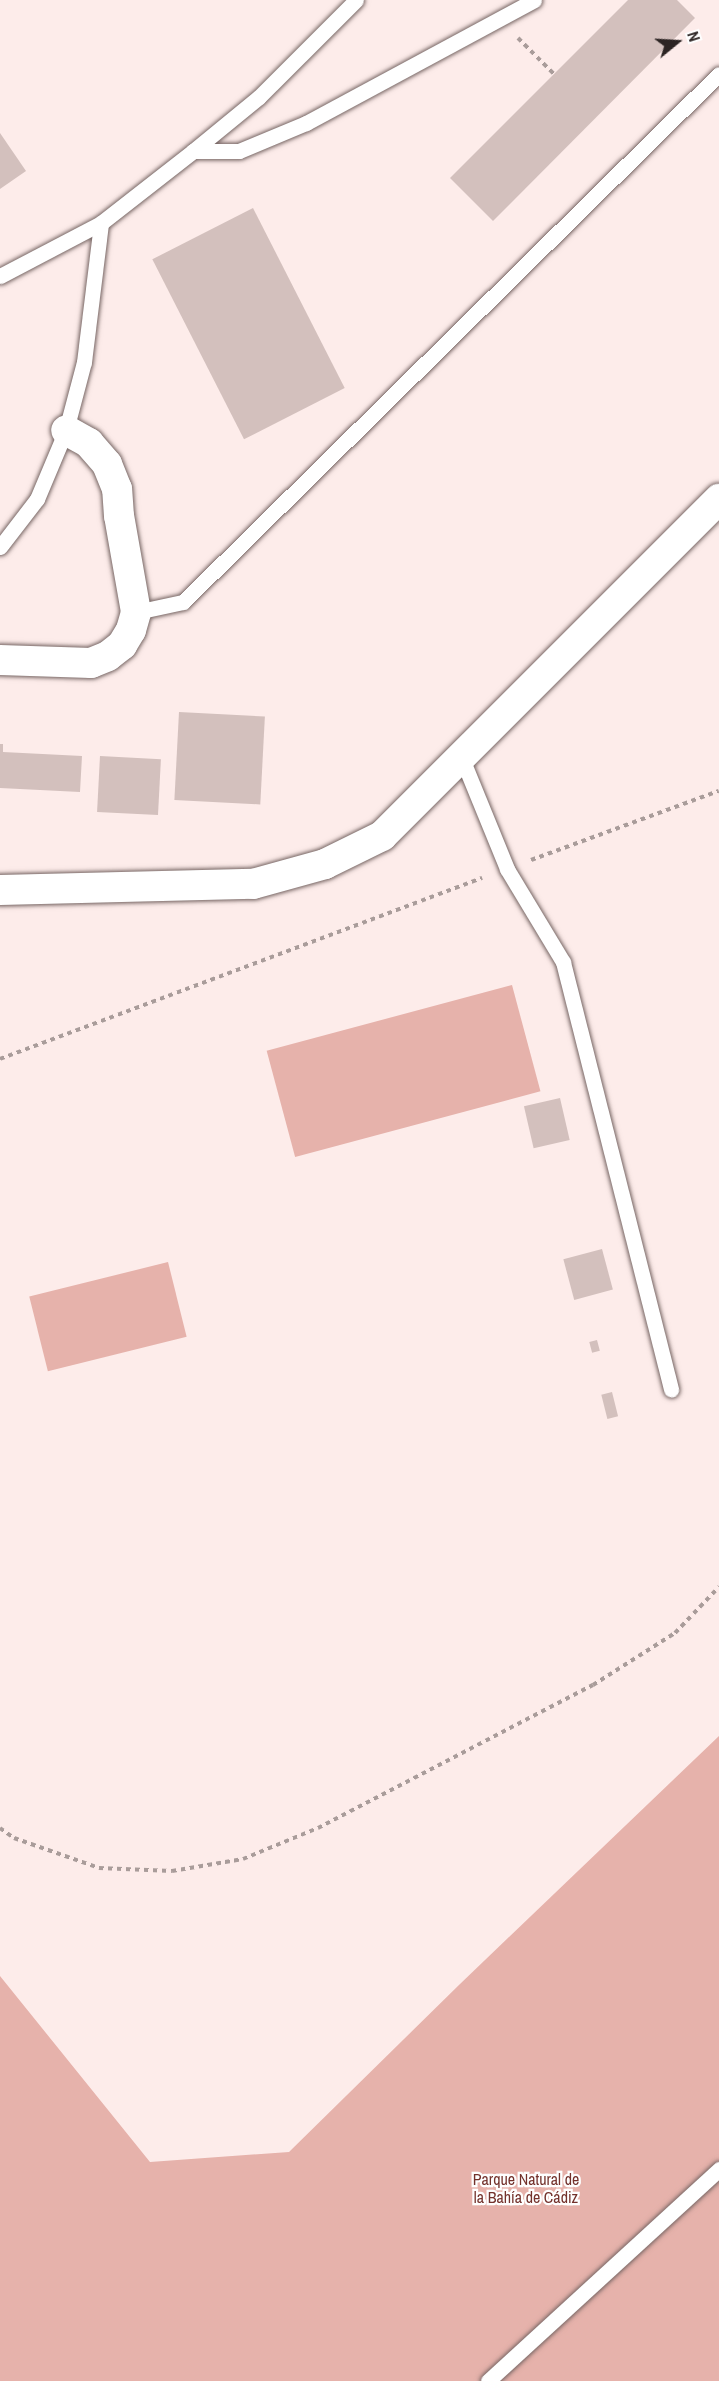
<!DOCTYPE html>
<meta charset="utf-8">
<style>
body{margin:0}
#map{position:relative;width:719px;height:2381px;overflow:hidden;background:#fdecea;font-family:"Archivo Narrow",sans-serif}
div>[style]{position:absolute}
.green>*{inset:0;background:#e6b2ab;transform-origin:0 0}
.building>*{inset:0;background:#d3c0bd;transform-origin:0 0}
.path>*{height:4px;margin-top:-2px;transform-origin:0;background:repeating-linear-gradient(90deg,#a99c9a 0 4.5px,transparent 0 9px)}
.roads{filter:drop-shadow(0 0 2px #776664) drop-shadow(0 0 2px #776664)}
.service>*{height:15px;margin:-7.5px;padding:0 7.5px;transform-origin:7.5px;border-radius:7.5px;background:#fff}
.minor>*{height:30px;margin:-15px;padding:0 15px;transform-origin:15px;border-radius:15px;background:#fff}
span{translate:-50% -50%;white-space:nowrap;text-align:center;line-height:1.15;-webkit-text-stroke:4.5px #fefefe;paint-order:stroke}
.park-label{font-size:16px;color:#73312b}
.north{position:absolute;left:647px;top:12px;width:60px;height:60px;-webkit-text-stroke:4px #fefefe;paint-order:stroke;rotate:72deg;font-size:16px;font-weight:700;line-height:24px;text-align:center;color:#2c2423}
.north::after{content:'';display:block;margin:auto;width:21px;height:27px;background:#2c2423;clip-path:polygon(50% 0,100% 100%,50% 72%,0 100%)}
</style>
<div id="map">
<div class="green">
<i style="left:512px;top:985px;width:110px;height:254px;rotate:75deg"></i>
<i style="left:168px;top:1262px;width:77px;height:143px;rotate:76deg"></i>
<i style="clip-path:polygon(719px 1736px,719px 2381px,0 2381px,0 1976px,150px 2162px,289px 2152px,460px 1984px)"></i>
</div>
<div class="building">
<i style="clip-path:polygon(628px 0,677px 0,695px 18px,493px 221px,450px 178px)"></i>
<i style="clip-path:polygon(0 133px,26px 171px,0 189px)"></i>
<i style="left:253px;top:208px;width:202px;height:113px;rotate:63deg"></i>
<i style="left:179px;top:712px;width:86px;height:88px;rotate:3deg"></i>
<i style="clip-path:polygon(0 744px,3px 744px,3px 752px,82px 756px,80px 792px,0 788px)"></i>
<i style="left:100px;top:756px;width:61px;height:56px;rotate:3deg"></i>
<i style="left:560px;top:1098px;width:43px;height:37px;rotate:77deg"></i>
<i style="left:602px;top:1249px;width:42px;height:40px;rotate:75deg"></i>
<i style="left:597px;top:1340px;width:11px;height:8px;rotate:75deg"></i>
<i style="left:612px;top:1392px;width:25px;height:11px;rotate:76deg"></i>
</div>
<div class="path">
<i style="left:518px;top:38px;width:51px;rotate:45deg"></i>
<i style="left:531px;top:860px;width:200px;rotate:-20.2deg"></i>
<i style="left:0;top:1059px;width:515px;rotate:-20.58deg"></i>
<i style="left:0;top:1828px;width:17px;rotate:36deg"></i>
<i style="left:14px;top:1838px;width:90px;rotate:19.4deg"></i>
<i style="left:99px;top:1868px;width:73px;rotate:2.4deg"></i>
<i style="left:172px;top:1871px;width:72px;rotate:-9.6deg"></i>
<i style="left:243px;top:1859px;width:81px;rotate:-22.5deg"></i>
<i style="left:318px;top:1828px;width:310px;rotate:-27.5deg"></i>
<i style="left:593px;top:1685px;width:97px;rotate:-32.4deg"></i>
<i style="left:675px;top:1633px;width:64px;rotate:-46.3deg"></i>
</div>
<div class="roads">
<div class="service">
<i style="left:193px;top:151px;width:46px"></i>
<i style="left:239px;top:151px;width:73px;rotate:-22.7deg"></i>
<i style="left:306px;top:123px;width:259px;rotate:-28.3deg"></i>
<i style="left:0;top:276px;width:114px;rotate:-27.7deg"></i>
<i style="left:101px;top:223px;width:117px;rotate:-38deg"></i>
<i style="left:193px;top:151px;width:85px;rotate:-39.3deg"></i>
<i style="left:259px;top:97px;width:137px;rotate:-45deg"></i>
<i style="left:0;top:547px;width:61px;rotate:-52.4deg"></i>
<i style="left:37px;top:499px;width:75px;rotate:-67.2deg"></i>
<i style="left:66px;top:430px;width:70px;rotate:-75.2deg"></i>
<i style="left:84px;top:362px;width:140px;rotate:-83deg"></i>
<i style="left:136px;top:612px;width:48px;rotate:-12deg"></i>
<i style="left:183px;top:602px;width:752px;rotate:-44.57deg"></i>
<i style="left:461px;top:756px;width:122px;rotate:67.8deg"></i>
<i style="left:507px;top:869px;width:109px;rotate:58.9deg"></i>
<i style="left:563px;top:962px;width:441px;rotate:75.8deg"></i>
<i style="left:488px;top:2381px;width:314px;rotate:-42.5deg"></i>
</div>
<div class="minor">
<i style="left:0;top:660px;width:91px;rotate:1.9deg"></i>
<i style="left:91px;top:663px;width:18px;rotate:-22deg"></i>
<i style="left:108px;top:656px;width:18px;rotate:-38deg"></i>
<i style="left:122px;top:645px;width:17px;rotate:-59deg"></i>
<i style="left:131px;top:630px;width:19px;rotate:-74deg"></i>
<i style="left:136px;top:612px;width:97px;rotate:-100deg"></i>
<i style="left:119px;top:516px;width:27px;rotate:-94deg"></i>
<i style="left:117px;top:489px;width:27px;rotate:-112deg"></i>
<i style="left:107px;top:464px;width:28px;rotate:-131deg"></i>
<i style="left:89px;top:443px;width:26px;rotate:-151deg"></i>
<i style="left:0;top:890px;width:253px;rotate:-1.4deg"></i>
<i style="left:253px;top:884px;width:75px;rotate:-15.5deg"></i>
<i style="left:325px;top:864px;width:64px;rotate:-26.2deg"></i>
<i style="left:382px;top:836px;width:477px;rotate:-45deg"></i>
</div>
</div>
<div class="park-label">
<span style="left:526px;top:2188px">Parque Natural de<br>la Bahía de Cádiz</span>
</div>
<div class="north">N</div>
</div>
